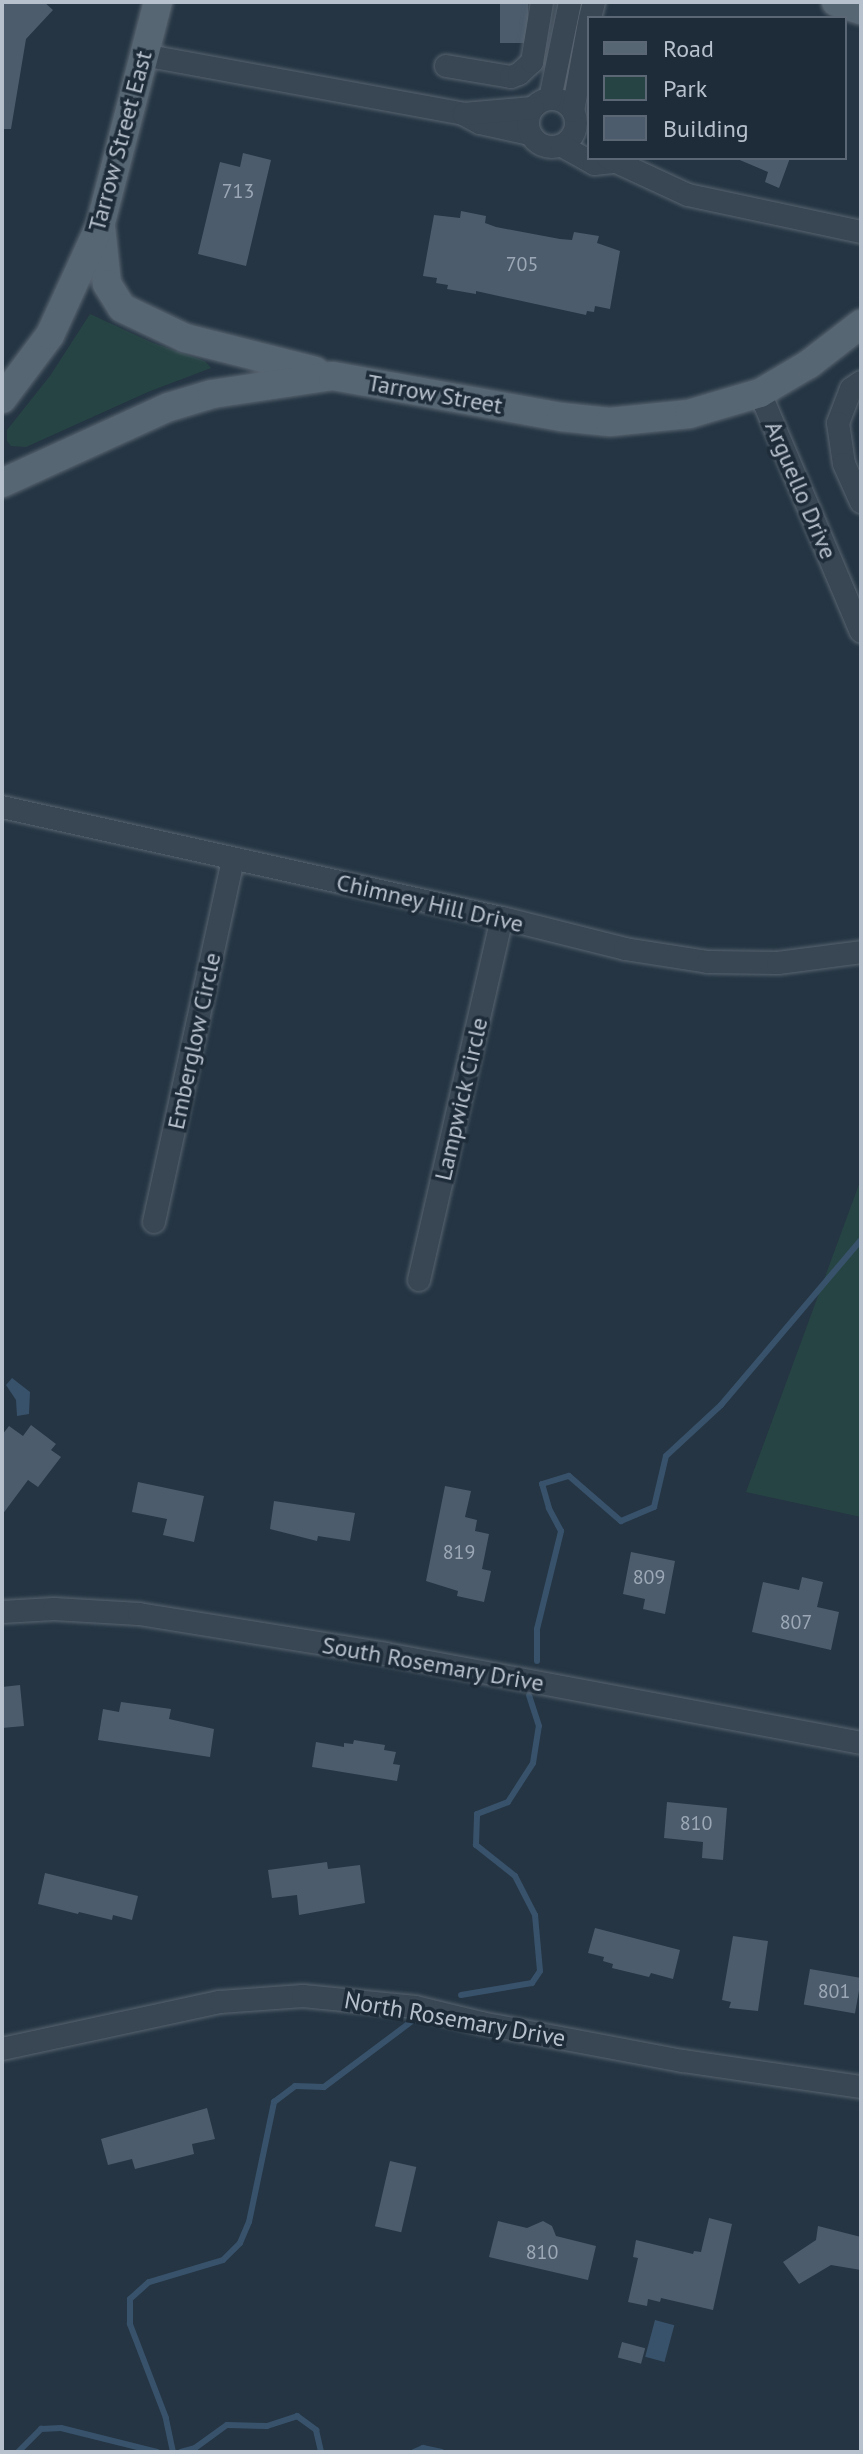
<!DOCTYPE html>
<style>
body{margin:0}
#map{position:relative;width:863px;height:2454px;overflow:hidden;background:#253543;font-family:"PT Sans",sans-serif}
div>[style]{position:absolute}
.green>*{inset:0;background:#274444}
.water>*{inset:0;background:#38526b;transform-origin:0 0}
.stream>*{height:6px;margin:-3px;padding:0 3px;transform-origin:3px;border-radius:3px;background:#38526b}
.building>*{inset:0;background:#4c5c6d;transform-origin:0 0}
.roads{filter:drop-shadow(0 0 2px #586470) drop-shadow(0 0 2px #586470)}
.minor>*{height:22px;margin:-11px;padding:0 11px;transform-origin:11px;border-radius:11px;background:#394653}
.minor>.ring{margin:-11px;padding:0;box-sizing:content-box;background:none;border:22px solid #394653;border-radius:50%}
.major>*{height:28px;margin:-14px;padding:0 14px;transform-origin:14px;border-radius:14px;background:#576673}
span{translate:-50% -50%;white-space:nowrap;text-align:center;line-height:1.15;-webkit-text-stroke:7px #1e2b38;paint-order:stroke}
.number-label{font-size:20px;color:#9ca8b5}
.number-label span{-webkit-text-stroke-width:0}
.street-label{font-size:24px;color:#b7c1cd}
.frame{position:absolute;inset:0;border:4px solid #b7c1cd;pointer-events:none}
.legend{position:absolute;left:587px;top:16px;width:260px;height:144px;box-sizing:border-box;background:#1e2b38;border:2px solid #5b6774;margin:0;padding:10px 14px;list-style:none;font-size:24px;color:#b7c1cd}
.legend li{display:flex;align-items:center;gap:16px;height:40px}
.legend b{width:40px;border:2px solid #5b6774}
</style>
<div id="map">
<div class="green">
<i style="clip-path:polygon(90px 314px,153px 343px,205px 361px,211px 368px,148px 392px,26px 447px,11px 446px,7px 441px,7px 430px,50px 376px)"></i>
<i style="clip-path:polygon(861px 1179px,861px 1517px,746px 1492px)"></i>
</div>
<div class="water">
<i style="clip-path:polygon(12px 1378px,30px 1392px,29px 1414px,17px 1416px,16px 1400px,6px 1385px)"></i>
<i style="left:655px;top:2320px;width:20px;height:38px;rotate:15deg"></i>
</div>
<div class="stream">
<i style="left:537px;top:1661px;width:32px;rotate:-90deg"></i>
<i style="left:537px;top:1629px;width:101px;rotate:-76.2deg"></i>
<i style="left:561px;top:1531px;width:26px;rotate:-118deg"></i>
<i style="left:549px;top:1508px;width:25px;rotate:-106deg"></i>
<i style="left:542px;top:1484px;width:28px;rotate:-17deg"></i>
<i style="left:569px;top:1476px;width:69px;rotate:40.9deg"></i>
<i style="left:621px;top:1521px;width:36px;rotate:-23deg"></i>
<i style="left:654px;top:1507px;width:52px;rotate:-76.8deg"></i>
<i style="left:666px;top:1456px;width:75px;rotate:-42.8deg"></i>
<i style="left:721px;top:1405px;width:216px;rotate:-49.7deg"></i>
<i style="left:461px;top:1995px;width:72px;rotate:-9.6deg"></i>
<i style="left:532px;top:1983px;width:14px;rotate:-56deg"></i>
<i style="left:540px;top:1971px;width:56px;rotate:-95.1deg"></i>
<i style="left:535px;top:1915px;width:44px;rotate:-117.1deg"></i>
<i style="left:515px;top:1876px;width:50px;rotate:-141.5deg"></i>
<i style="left:476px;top:1845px;width:31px;rotate:-88deg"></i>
<i style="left:477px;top:1814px;width:33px;rotate:-21deg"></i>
<i style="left:508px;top:1802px;width:46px;rotate:-57.3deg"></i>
<i style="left:533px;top:1763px;width:37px;rotate:-81deg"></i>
<i style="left:539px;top:1726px;width:32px;rotate:-108deg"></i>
<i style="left:18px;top:2452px;width:33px;rotate:-45deg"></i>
<i style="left:41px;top:2429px;width:20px;rotate:-3deg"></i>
<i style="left:61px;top:2428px;width:99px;rotate:14deg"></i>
<i style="left:173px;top:2452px;width:35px;rotate:-102deg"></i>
<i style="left:166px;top:2418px;width:101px;rotate:-111deg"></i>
<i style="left:130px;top:2324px;width:25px;rotate:-90deg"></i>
<i style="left:130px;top:2299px;width:25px;rotate:-42deg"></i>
<i style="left:149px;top:2282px;width:77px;rotate:-16.6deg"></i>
<i style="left:223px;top:2260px;width:24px;rotate:-45deg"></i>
<i style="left:240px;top:2243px;width:23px;rotate:-67deg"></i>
<i style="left:249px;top:2222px;width:123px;rotate:-78.2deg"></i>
<i style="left:274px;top:2102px;width:26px;rotate:-37deg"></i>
<i style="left:295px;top:2086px;width:29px;rotate:2deg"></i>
<i style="left:324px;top:2087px;width:109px;rotate:-36.8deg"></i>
<i style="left:181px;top:2452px;width:15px;rotate:-16deg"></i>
<i style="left:195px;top:2448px;width:39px;rotate:-36deg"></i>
<i style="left:227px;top:2425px;width:40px;rotate:1.4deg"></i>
<i style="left:267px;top:2426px;width:32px;rotate:-18deg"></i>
<i style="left:297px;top:2416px;width:24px;rotate:36deg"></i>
<i style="left:316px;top:2430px;width:23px;rotate:77deg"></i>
<i style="left:414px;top:2452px;width:10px;rotate:-24deg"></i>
<i style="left:423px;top:2448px;width:19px;rotate:12deg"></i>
</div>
<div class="building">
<i style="clip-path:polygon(2px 2px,44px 2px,53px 10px,26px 39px,11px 129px,2px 129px)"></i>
<i style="left:500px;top:2px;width:28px;height:41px"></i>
<i style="clip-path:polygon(243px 153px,271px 160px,246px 266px,198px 254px,220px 162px,240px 167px)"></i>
<i style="clip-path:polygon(735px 158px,790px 158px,779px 188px,765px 182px,768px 172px)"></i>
<i style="clip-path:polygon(461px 211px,486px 216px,485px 223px,496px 227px,560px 239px,572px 240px,574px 232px,599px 236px,597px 243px,620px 251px,610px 309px,595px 306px,594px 312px,587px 311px,586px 315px,476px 291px,476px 294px,447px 289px,448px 285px,436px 283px,437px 278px,423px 276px,434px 215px,460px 218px)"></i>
<i style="clip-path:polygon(31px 1425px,56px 1444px,51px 1450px,61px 1457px,38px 1487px,28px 1480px,2px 1515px,2px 1435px,9px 1426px,23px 1436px)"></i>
<i style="clip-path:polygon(138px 1482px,204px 1496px,194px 1542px,163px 1535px,167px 1519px,132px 1512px)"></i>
<i style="clip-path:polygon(445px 1486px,471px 1491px,465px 1517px,477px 1520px,475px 1531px,489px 1534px,482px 1569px,491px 1571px,484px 1602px,457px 1596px,458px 1591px,426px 1581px)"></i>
<i style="clip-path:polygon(274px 1501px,355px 1513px,350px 1541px,318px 1536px,317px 1541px,270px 1529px)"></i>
<i style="clip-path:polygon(631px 1552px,675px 1561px,665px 1614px,643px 1609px,645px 1599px,623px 1594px)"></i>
<i style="clip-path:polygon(802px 1577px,823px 1582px,817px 1607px,839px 1612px,831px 1650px,752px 1632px,763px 1582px,799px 1590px)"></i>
<i style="clip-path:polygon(20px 1685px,24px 1726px,2px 1728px,2px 1687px)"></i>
<i style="clip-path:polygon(121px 1702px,171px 1709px,169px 1719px,214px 1729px,210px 1757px,98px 1740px,103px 1709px,119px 1712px)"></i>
<i style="clip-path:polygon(354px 1740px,385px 1745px,384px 1750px,396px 1752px,393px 1764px,400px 1765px,397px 1781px,312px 1767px,316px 1742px,344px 1747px,344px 1743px,353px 1744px)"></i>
<i style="clip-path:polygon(667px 1802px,727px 1808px,723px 1860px,702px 1858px,703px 1842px,664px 1838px)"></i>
<i style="clip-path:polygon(327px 1862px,328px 1869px,360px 1865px,365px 1903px,299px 1915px,297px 1895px,272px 1898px,268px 1870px)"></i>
<i style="clip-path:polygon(45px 1873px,138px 1896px,132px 1920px,113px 1915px,112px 1920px,79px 1912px,78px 1914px,38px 1904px)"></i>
<i style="clip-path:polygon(595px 1928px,680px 1950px,673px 1979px,651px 1973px,649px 1977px,612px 1968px,613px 1964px,603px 1961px,604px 1957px,588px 1953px)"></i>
<i style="clip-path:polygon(733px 1936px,768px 1941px,758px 2011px,729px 2008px,731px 2002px,722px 2000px)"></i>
<i style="left:810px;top:1969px;width:52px;height:36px;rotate:10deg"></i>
<i style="clip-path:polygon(207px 2108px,215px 2139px,192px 2144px,194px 2154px,135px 2169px,132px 2159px,108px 2165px,101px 2139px)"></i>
<i style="left:390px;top:2161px;width:27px;height:67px;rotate:13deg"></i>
<i style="clip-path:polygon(709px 2218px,732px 2224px,713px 2310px,661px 2298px,660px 2302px,648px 2299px,647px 2306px,628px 2302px,638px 2258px,633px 2257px,636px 2240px,693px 2254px,694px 2251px,701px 2252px)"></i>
<i style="clip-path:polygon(498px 2221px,527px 2228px,543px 2221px,552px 2226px,556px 2236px,596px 2246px,588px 2280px,489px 2257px)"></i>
<i style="clip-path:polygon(818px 2226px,861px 2237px,861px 2270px,831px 2265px,799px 2284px,783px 2262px,816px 2240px)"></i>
<i style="left:622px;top:2342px;width:24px;height:16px;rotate:15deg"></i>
</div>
<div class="roads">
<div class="minor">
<i style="left:590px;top:18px;width:16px;rotate:-76deg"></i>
<i style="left:143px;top:55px;width:325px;rotate:10.4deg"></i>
<i style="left:463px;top:114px;width:19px;rotate:28deg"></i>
<i style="left:480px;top:123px;width:51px;rotate:12.4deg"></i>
<i style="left:446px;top:66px;width:66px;rotate:9.6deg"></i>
<i style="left:511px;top:77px;width:9px;rotate:-21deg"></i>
<i style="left:519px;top:74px;width:18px;rotate:-43deg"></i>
<i style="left:532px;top:62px;width:61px;rotate:-80.5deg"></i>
<i class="ring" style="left:528px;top:99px;width:26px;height:26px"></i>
<i style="left:550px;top:99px;width:99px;rotate:-78.3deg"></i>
<i style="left:573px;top:111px;width:89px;rotate:-79.7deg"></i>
<i style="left:464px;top:114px;width:69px;rotate:-5deg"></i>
<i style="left:562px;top:146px;width:37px;rotate:29deg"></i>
<i style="left:594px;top:164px;width:19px;rotate:-6deg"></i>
<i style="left:608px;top:158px;width:88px;rotate:24.8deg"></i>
<i style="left:688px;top:195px;width:177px;rotate:12.1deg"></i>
<i style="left:861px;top:382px;width:12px;rotate:145deg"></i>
<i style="left:851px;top:389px;width:36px;rotate:111deg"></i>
<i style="left:838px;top:423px;width:41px;rotate:81.7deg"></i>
<i style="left:844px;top:464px;width:42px;rotate:65.9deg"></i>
<i style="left:760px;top:393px;width:259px;rotate:67.1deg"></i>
<i style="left:2px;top:807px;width:512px;rotate:12.52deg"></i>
<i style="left:502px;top:918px;width:127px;rotate:14.1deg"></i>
<i style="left:625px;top:949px;width:84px;rotate:8.9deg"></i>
<i style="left:708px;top:962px;width:70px;rotate:0.8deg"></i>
<i style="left:778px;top:963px;width:84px;rotate:-7.5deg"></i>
<i style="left:154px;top:1222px;width:371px;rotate:-77.7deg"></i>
<i style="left:419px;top:1280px;width:371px;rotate:-77.1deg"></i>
<i style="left:2px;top:1612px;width:52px;rotate:-3.3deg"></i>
<i style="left:54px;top:1609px;width:85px;rotate:3.4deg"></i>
<i style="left:139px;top:1614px;width:250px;rotate:9.2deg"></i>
<i style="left:386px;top:1654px;width:483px;rotate:10.6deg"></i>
<i style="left:2px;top:2049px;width:223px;rotate:-12.2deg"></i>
<i style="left:220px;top:2002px;width:83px;rotate:-4.1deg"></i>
<i style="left:303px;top:1996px;width:113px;rotate:5.6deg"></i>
<i style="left:415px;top:2007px;width:68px;rotate:13.6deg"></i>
<i style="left:481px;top:2023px;width:206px;rotate:10.7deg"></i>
<i style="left:683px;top:2061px;width:180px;rotate:8.3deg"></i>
</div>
<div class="major">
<i style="left:836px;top:2px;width:26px;rotate:18deg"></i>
<i style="left:101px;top:227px;width:57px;rotate:84deg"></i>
<i style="left:107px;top:284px;width:28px;rotate:58deg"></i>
<i style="left:122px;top:308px;width:70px;rotate:25.5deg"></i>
<i style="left:185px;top:338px;width:134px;rotate:14.2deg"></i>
<i style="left:2px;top:399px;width:80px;rotate:-53.1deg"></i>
<i style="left:50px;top:335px;width:120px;rotate:-65.4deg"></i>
<i style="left:100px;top:226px;width:231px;rotate:-75.5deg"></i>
<i style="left:2px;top:483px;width:183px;rotate:-24.5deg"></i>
<i style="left:169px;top:407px;width:45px;rotate:-16.8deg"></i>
<i style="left:212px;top:394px;width:122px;rotate:-8.5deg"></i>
<i style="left:333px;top:376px;width:232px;rotate:10.2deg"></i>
<i style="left:561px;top:417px;width:49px;rotate:5.8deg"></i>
<i style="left:610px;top:422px;width:79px;rotate:-5.8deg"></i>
<i style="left:689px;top:414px;width:74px;rotate:-16.5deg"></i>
<i style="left:760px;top:393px;width:57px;rotate:-30.6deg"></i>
<i style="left:809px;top:364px;width:66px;rotate:-37.6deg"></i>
</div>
</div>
<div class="number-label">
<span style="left:238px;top:191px">713</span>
<span style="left:522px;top:264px">705</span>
<span style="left:459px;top:1552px">819</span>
<span style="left:649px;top:1577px">809</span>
<span style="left:796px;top:1622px">807</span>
<span style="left:696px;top:1823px">810</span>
<span style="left:834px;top:1991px">801</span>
<span style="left:542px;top:2252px">810</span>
</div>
<div class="street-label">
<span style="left:120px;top:141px;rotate:-75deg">Tarrow Street East</span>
<span style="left:435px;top:394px;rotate:10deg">Tarrow Street</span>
<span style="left:801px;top:490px;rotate:67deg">Arguello Drive</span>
<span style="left:430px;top:903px;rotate:13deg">Chimney Hill Drive</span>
<span style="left:194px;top:1041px;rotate:-78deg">Emberglow Circle</span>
<span style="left:461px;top:1099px;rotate:-77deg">Lampwick Circle</span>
<span style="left:433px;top:1664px;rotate:10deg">South Rosemary Drive</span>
<span style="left:455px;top:2019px;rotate:10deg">North Rosemary Drive</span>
</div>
<div class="frame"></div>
<ul class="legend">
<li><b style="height:10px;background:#576673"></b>Road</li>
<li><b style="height:22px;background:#274444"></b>Park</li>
<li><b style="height:22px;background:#4c5c6d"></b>Building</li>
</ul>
</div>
